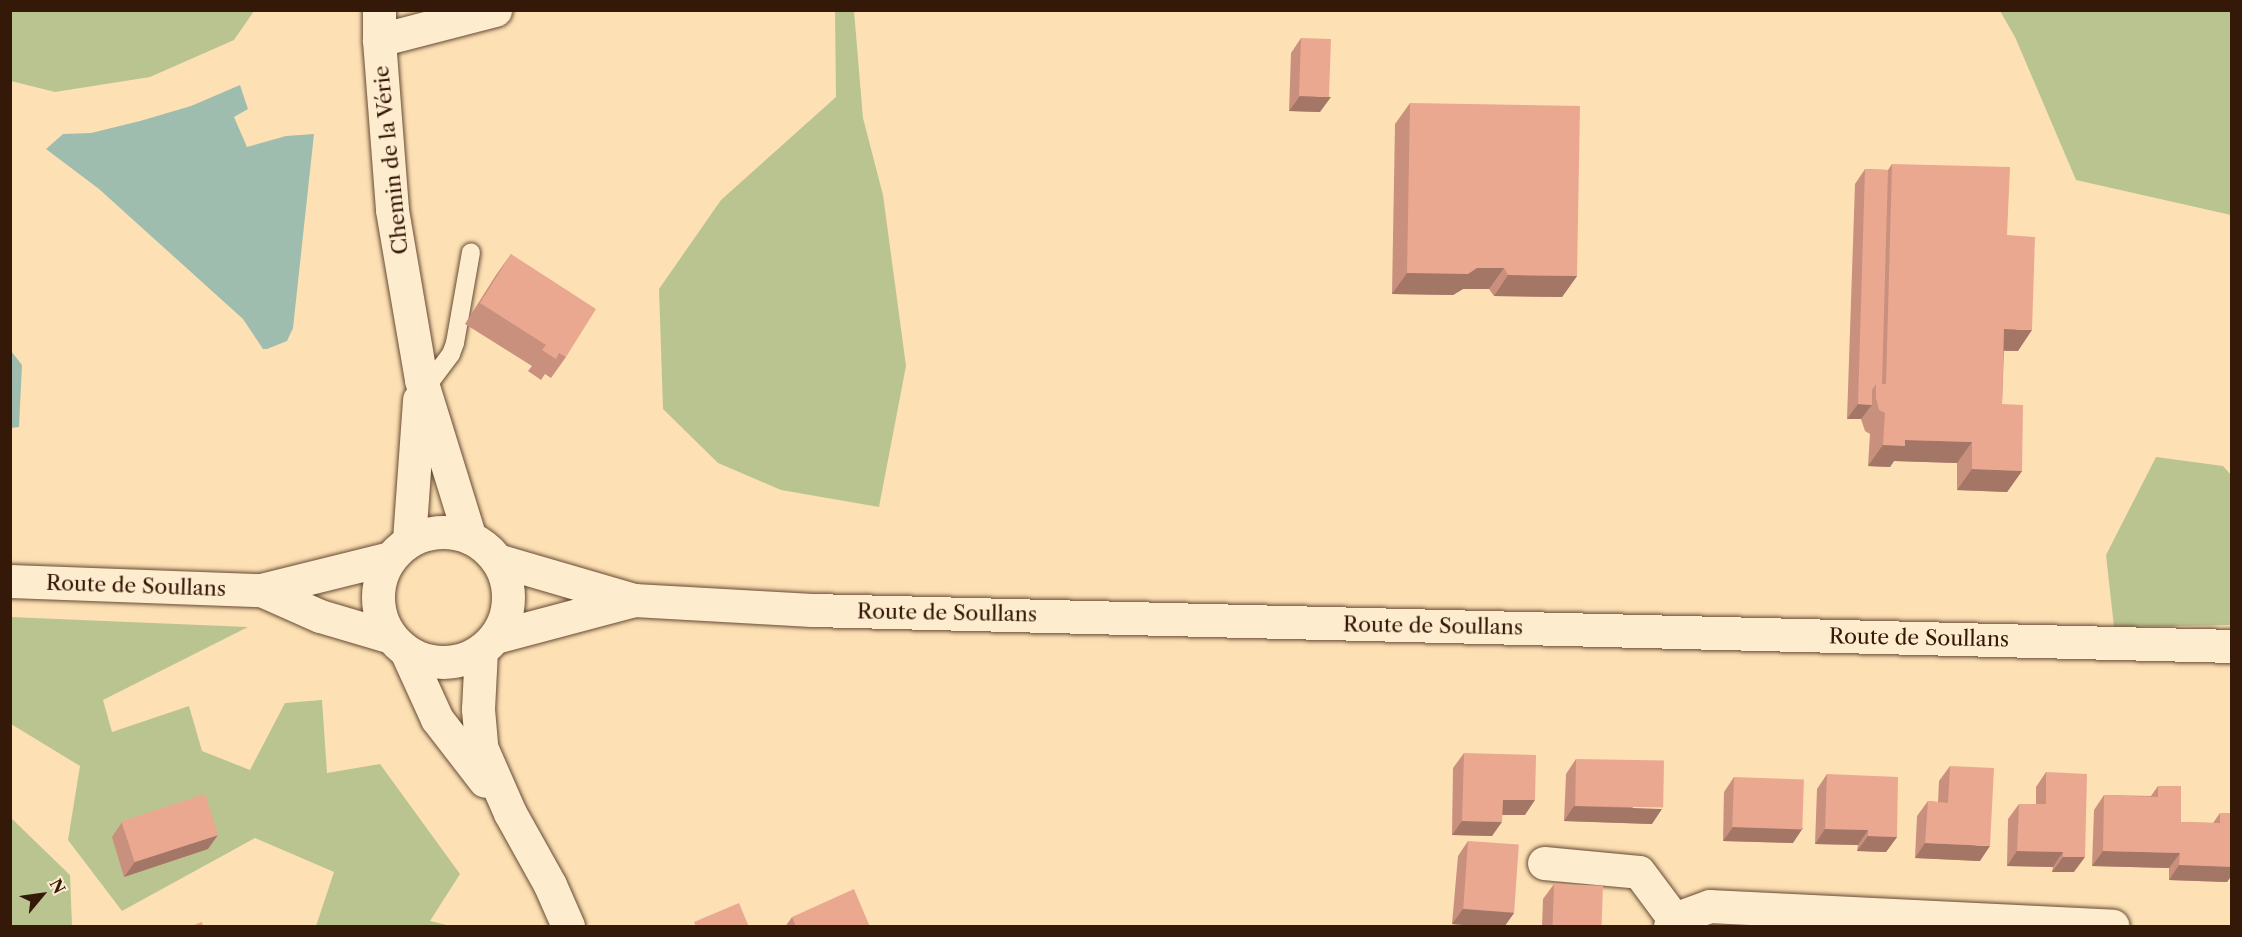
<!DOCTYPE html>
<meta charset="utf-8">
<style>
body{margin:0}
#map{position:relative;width:2242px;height:937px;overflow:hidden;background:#fde1b4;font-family:"Libre Caslon Text",serif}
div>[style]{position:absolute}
.green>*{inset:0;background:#bac491}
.water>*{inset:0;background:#9fbdae}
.roads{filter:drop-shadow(0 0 2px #664a33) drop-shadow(0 0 2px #664a33)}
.lane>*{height:18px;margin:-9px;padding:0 9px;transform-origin:9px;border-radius:9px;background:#feecce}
.street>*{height:33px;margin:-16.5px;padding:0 16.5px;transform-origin:16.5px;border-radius:16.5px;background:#feecce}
.secondary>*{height:33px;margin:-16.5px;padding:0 16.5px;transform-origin:16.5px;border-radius:16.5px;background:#feecce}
.secondary>.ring{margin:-16.5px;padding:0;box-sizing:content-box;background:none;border:33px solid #feecce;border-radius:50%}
.wall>*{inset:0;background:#c9907d}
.shaded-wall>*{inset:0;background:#a47666}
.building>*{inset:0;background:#eaa891;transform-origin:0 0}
span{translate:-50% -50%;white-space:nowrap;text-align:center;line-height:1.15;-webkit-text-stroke:5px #feecce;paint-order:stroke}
.street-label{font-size:21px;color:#341808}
.frame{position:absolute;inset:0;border:12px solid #341808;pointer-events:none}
.north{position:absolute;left:12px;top:865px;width:60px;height:60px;-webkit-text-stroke:4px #feecce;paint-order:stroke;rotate:61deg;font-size:16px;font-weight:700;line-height:24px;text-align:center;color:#341808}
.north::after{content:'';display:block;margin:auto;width:21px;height:27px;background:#341808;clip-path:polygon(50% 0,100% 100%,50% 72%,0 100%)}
</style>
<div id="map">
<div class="green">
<i style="clip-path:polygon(11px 11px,254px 11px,234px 40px,150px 77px,55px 92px,11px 81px)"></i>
<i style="clip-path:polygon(835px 11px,854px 11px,863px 118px,883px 195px,906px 366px,879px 507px,781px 490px,718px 463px,663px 409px,659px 289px,721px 200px,836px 97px)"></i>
<i style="clip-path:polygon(2000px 11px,2231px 11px,2231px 215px,2076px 180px,2015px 37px)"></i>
<i style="clip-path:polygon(2156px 457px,2223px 466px,2231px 475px,2231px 625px,2114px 627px,2106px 555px)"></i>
<i style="clip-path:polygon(10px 617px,248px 627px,103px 700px,112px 732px,189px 706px,202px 751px,250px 770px,285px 703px,322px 700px,327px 773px,380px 764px,460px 874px,430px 921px,451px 926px,316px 926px,334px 872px,255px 838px,122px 911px,68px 840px,80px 766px,11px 724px)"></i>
<i style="clip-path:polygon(10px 817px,70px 875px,72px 926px,11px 926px)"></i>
</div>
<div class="water">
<i style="clip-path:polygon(240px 85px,248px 109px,234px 117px,247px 147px,286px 136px,314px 134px,293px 328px,287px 341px,267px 349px,263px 349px,243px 319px,99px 189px,46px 149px,63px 134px,91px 133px,140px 121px,191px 106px)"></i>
<i style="clip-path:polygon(11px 351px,22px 365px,19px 427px,11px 428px)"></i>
</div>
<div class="roads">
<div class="lane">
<i style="left:424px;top:390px;width:45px;rotate:-53.1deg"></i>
<i style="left:451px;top:354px;width:12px;rotate:-70deg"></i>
<i style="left:455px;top:343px;width:92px;rotate:-80deg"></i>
</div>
<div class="street">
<i style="left:379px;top:10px;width:30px;rotate:90deg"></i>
<i style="left:379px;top:40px;width:170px;rotate:85.6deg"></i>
<i style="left:392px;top:210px;width:172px;rotate:80.3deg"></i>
<i style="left:421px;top:380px;width:165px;rotate:72.8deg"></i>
<i style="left:379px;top:40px;width:120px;rotate:-14.5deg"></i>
<i style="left:409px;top:540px;width:141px;rotate:-85.9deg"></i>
<i style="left:481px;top:650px;width:59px;rotate:92.9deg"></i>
<i style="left:478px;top:709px;width:38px;rotate:85deg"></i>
<i style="left:481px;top:747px;width:72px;rotate:66.3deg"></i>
<i style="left:510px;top:813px;width:82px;rotate:60.9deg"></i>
<i style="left:550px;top:885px;width:45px;rotate:66.3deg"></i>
<i style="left:406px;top:651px;width:75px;rotate:65.5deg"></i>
<i style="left:437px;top:719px;width:78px;rotate:52.3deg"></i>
<i style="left:1544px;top:863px;width:95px;rotate:5.4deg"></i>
<i style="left:1639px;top:872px;width:59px;rotate:53.3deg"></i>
<i style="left:1670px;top:926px;width:8px;rotate:-60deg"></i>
<i style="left:1674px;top:919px;width:38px;rotate:-20deg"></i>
<i style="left:1710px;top:906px;width:403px;rotate:2.8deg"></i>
</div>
<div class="secondary">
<i class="ring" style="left:378px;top:532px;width:97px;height:97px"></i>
<i style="left:497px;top:560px;width:143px;rotate:16.3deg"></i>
<i style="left:634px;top:600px;width:178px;rotate:3.2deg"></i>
<i style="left:812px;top:610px;width:1420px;rotate:1.45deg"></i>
<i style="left:10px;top:581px;width:251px;rotate:2.1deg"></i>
<i style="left:261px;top:590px;width:133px;rotate:-13.9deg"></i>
<i style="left:261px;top:590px;width:64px;rotate:23.8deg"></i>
<i style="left:320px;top:616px;width:74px;rotate:16.5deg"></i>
<i style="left:495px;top:637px;width:144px;rotate:-14.9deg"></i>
</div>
</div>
<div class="wall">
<i style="clip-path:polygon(1301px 38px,1320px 112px,1289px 111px,1291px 53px)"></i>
<i style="clip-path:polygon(1410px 103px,1577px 276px,1562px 297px,1494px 296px,1489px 289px,1463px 289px,1453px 295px,1392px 294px,1395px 124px)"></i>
<i style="clip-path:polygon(1892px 164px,2007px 235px,2018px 351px,2004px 351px,2002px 404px,2022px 471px,2007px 492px,1957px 490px,1957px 463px,1894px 461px,1890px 467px,1868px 466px,1870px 434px,1865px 431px,1861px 419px,1847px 419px,1855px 184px,1865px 169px,1888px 170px)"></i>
<i style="clip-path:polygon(511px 254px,566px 357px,551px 378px,545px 374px,541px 380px,528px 371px,532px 366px,465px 324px,496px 275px)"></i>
<i style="clip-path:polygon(1464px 753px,1525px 815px,1502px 815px,1492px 836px,1452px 835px,1453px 768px)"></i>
<i style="clip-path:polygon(1576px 759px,1652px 824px,1564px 821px,1566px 774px)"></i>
<i style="clip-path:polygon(1950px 766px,1980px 861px,1915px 858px,1917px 816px,1928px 801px,1938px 802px,1939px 781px)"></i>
<i style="clip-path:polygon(2046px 772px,2074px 872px,2052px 872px,2053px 867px,2007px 866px,2008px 819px,2019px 804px,2036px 804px,2036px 787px)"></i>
<i style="clip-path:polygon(1827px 774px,1897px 837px,1886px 852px,1857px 851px,1858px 845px,1815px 844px,1817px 789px)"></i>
<i style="clip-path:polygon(1734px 777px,1793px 843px,1723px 841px,1724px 792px)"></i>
<i style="clip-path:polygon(2158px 786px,2181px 822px,2213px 823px,2220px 813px,2232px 813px,2232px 875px,2227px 882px,2169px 880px,2169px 868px,2092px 866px,2094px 810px,2104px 795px,2151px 796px)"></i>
<i style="clip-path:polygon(122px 822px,208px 849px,124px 877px,112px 837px)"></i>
<i style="clip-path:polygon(1468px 841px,1514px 913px,1504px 927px,1487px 927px,1452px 924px,1458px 856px)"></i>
<i style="clip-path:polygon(1554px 884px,1601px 927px,1542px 927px,1543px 899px)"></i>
<i style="clip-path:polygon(792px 917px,870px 927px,785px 927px)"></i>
</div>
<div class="shaded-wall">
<i style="clip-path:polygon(1300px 96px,1331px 97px,1320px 112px,1289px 111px)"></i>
<i style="clip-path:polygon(1477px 268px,1504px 268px,1489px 289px,1463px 289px,1453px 295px,1392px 294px,1407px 273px)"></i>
<i style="clip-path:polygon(1508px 275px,1577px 276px,1562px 297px,1494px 296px)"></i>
<i style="clip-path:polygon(2004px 329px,2032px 330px,2018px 351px,1990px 350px)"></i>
<i style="clip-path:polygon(1858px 404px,1872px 405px,1861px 419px,1847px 419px)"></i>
<i style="clip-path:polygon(1905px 440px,1972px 442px,1957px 463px,1894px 461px,1890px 467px,1868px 466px,1883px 445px)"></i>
<i style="clip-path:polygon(1972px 469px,2022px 471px,2007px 492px,1957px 490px)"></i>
<i style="clip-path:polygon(1503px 800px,1535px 800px,1525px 815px,1492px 815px)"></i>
<i style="clip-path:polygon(1574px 806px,1662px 809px,1652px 824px,1564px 821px)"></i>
<i style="clip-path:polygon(1462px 821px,1502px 822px,1492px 836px,1452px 835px)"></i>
<i style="clip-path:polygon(1733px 827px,1803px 828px,1793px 843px,1723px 841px)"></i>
<i style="clip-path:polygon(1825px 829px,1868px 830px,1858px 845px,1815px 844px)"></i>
<i style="clip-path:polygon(218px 835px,208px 849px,124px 877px,135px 862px)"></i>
<i style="clip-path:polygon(1868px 836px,1897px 837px,1886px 852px,1857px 851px)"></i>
<i style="clip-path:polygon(1925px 843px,1990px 846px,1980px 861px,1915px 858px)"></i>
<i style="clip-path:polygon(2017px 851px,2063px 852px,2053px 867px,2007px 866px)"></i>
<i style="clip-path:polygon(2103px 851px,2180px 853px,2169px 868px,2092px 866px)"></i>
<i style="clip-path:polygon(2063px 857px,2085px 857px,2074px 872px,2052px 872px)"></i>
<i style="clip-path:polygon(2232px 864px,2232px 875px,2227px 882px,2169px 880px,2179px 865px)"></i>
<i style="clip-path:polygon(1463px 909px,1514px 913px,1504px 927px,1487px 927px,1452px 924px)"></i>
</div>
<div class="building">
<i style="left:1301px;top:38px;width:30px;height:58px;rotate:2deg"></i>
<i style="clip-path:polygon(1410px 103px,1580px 106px,1577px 276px,1508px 275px,1504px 268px,1477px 268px,1468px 274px,1407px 273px)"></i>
<i style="clip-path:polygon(1892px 164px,2010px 167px,2007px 235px,2035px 237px,2032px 330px,2004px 329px,2002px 404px,2023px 405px,2022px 471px,1972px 469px,1972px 442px,1905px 440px,1905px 446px,1883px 445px,1885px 413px,1879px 410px,1876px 398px,1876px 384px,1886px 384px)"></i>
<i style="clip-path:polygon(1865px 169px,1888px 170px,1882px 384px,1876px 384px,1872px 390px,1872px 405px,1858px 404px)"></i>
<i style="clip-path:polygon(511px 254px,596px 309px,566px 357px,559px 353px,556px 359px,542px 350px,546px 345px,480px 303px)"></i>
<i style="clip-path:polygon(1464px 753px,1536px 755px,1535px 800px,1503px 800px,1502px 822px,1462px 821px)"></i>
<i style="left:1576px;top:759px;width:88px;height:47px;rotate:1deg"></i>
<i style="clip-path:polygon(1950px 766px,1994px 768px,1990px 846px,1925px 843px,1928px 801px,1948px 803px)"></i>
<i style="clip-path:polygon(2046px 772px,2087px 774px,2085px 857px,2063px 857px,2063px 852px,2017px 851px,2019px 804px,2046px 804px)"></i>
<i style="clip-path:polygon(1827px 774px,1898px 777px,1897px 837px,1868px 836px,1868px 830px,1825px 829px)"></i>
<i style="left:1734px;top:777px;width:70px;height:50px;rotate:2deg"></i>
<i style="clip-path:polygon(2158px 786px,2181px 786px,2181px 822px,2220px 823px,2220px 813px,2232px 813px,2232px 867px,2179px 865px,2180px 853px,2103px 851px,2104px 795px,2158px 797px)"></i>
<i style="left:205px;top:794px;width:43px;height:88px;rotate:72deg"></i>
<i style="left:1468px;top:841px;width:51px;height:68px;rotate:4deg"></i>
<i style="left:1554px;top:884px;width:49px;height:43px;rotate:2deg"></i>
<i style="clip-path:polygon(854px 889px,870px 927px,796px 927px,792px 917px)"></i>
<i style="clip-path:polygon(739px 903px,749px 927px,696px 927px,694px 922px)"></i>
<i style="clip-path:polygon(202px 922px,203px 927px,189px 927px)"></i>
</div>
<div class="street-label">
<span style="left:391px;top:160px;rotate:-96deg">Chemin de la Vérie</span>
<span style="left:136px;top:586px;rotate:2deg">Route de Soullans</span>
<span style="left:947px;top:613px;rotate:1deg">Route de Soullans</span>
<span style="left:1433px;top:626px;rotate:1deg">Route de Soullans</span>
<span style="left:1919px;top:638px;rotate:1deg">Route de Soullans</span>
</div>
<div class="frame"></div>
<div class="north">N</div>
</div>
